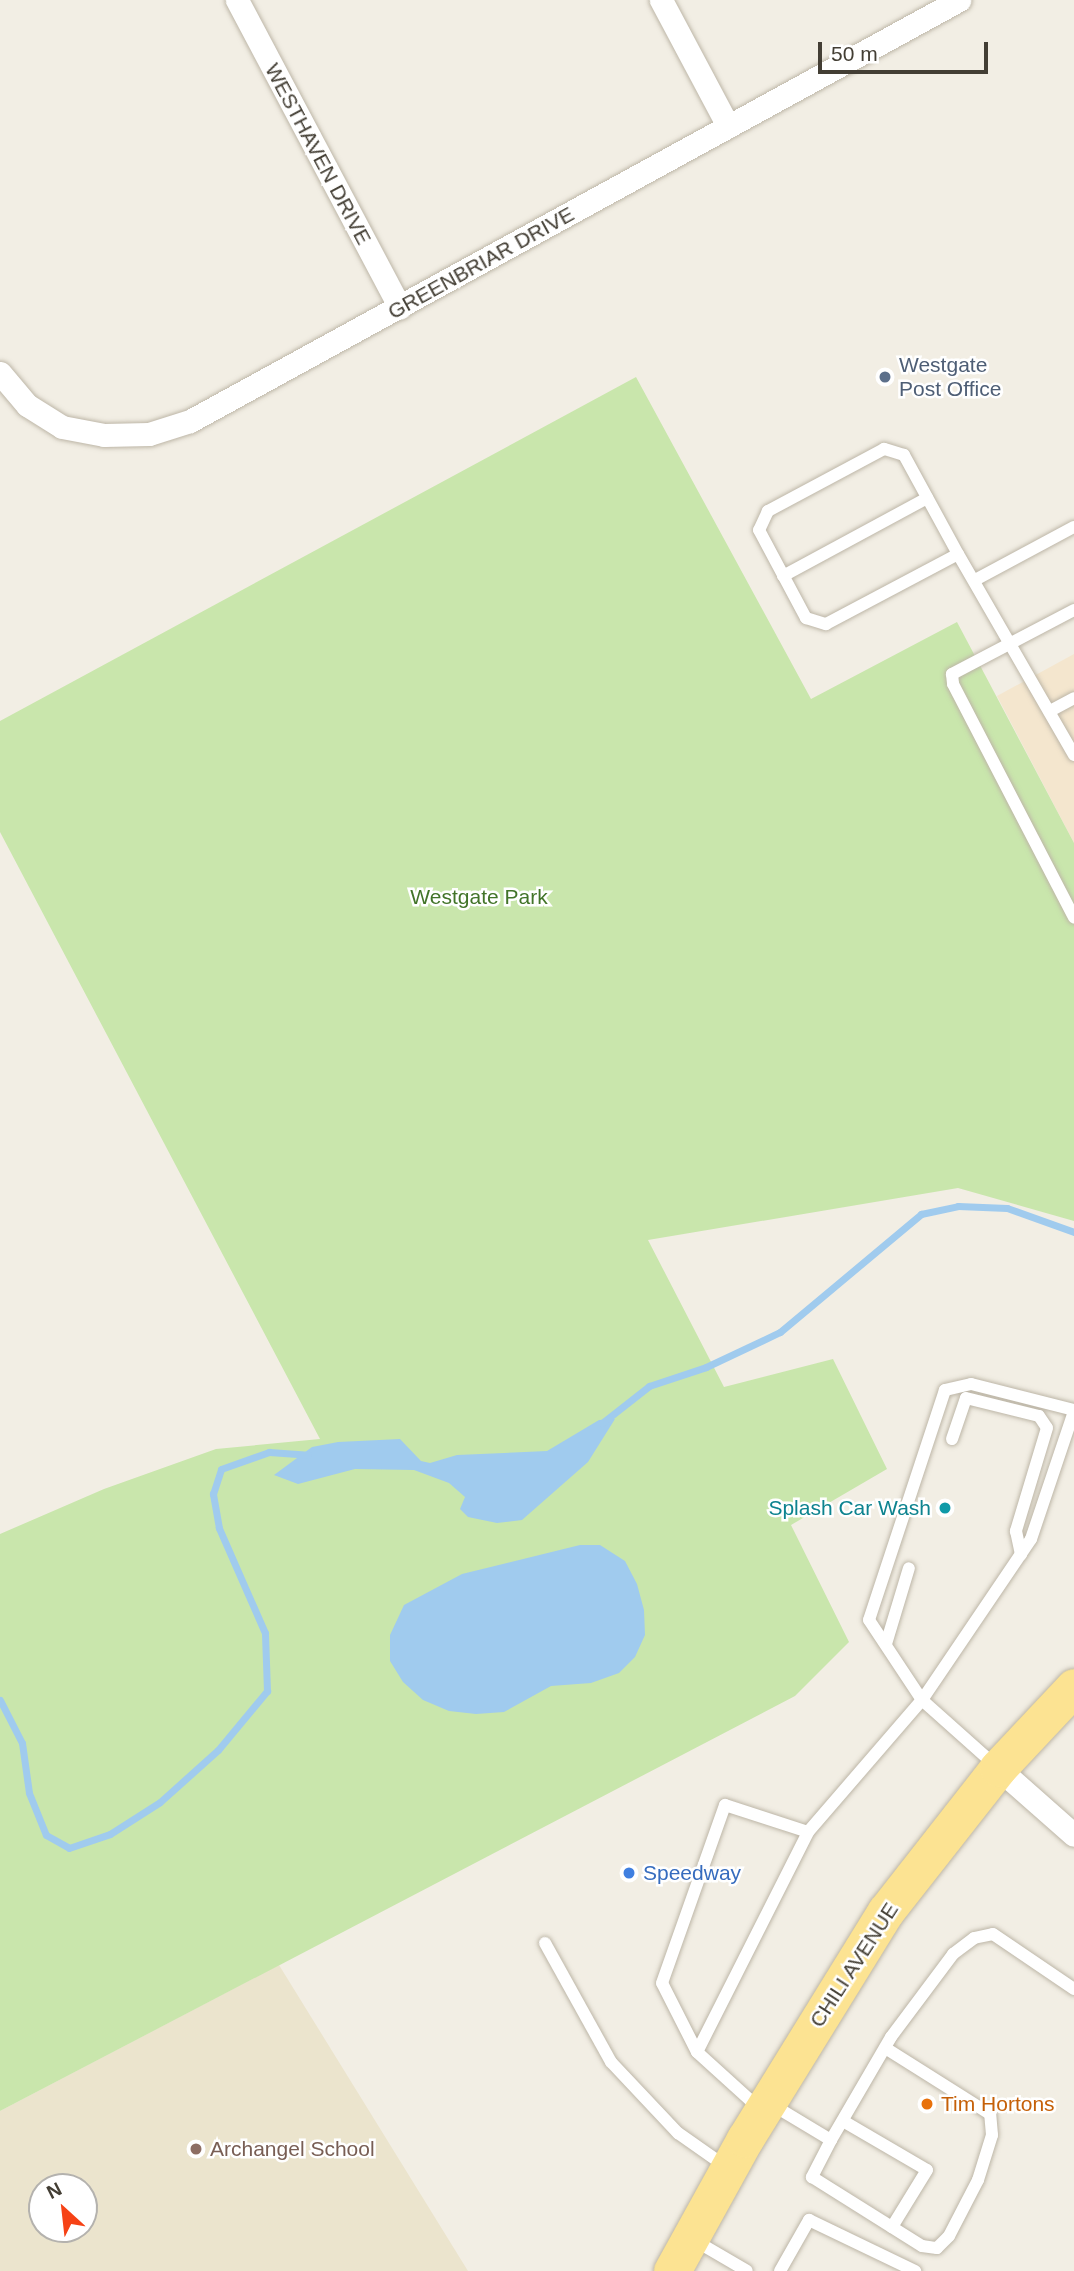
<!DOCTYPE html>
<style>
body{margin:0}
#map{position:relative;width:1074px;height:2271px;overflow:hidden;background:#f2eee4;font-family:Helvetica,sans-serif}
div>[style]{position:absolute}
.commercial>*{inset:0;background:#f4e6ce}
.education>*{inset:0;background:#ebe4cd}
.green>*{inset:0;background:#c9e6ac}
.water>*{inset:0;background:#a0cbee}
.stream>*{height:7px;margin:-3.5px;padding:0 3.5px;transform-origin:3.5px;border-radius:3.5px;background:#a0cbee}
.roads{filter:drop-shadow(0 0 2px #bdb6a7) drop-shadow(0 0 2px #bdb6a7)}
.lane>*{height:12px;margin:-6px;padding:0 6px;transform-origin:6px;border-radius:6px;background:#fff}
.street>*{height:23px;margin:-11.5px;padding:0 11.5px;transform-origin:11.5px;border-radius:11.5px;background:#fff}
.primary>*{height:37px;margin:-18.5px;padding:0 18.5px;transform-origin:18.5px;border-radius:18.5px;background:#fce392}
.dots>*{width:19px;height:19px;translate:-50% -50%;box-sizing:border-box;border:4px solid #fff;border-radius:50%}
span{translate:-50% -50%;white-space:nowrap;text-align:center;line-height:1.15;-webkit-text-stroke:5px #fff;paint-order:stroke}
.street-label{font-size:21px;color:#433e34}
.service-label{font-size:21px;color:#4e5e75}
.left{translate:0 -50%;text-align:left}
.park-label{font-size:21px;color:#427429}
.culture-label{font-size:21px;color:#0d838f}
.right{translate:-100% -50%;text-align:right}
.shop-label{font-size:21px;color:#366cbe}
.food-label{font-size:21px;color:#c56008}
.education-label{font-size:21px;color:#785e54}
.north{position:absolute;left:28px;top:2173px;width:70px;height:70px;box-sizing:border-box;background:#fff;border:2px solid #b4b2ae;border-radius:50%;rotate:333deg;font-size:19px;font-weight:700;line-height:28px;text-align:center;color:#433e34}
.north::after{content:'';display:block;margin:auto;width:24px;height:32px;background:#f64216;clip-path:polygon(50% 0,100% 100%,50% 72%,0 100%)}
.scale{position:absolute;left:818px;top:42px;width:170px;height:32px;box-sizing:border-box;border:4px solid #433e34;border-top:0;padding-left:9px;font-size:21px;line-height:24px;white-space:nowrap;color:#433e34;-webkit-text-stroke:5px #fff;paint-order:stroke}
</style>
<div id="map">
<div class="commercial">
<i style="clip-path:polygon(1074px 654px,1074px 843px,997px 696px)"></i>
</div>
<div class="education">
<i style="clip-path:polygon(evenodd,279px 1965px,468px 2271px,0 2271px,0 2111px,279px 1965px,42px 2187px,84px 2187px,84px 2229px,42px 2229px,42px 2187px)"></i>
</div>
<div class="green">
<i style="clip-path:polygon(636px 377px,811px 699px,957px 622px,1074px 843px,1074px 1221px,958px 1188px,648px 1240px,724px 1387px,833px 1359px,887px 1469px,791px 1525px,849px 1642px,795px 1696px,0 2111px,0 1534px,104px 1489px,216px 1449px,320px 1439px,0 832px,0 721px)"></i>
</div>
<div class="water">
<i style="clip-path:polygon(615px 1419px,588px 1462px,522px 1520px,497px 1523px,468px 1517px,460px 1509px,465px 1497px,449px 1483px,414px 1470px,355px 1469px,298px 1484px,274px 1475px,312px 1447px,338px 1442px,400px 1439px,421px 1461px,430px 1463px,457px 1455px,547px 1451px,599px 1420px)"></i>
<i style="clip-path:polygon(580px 1545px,600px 1545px,625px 1561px,637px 1584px,644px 1610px,645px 1635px,635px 1657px,619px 1673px,591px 1683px,551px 1686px,504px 1712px,476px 1714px,449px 1711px,423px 1700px,403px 1682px,390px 1661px,390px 1635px,404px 1605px,462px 1574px)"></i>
</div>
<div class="stream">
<i style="left:602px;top:1423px;width:60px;rotate:-38.2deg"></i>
<i style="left:649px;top:1386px;width:60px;rotate:-18.4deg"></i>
<i style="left:706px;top:1367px;width:82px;rotate:-25.3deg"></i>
<i style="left:780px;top:1332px;width:184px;rotate:-39.9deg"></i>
<i style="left:921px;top:1214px;width:38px;rotate:-12deg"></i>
<i style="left:958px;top:1206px;width:49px;rotate:2.3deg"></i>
<i style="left:1007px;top:1208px;width:71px;rotate:19.7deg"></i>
<i style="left:0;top:1700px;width:48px;rotate:62.9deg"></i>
<i style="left:22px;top:1743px;width:50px;rotate:82deg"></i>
<i style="left:29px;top:1793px;width:45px;rotate:68deg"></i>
<i style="left:46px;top:1835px;width:26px;rotate:29deg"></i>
<i style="left:69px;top:1848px;width:43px;rotate:-18.9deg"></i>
<i style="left:110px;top:1834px;width:59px;rotate:-32.6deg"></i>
<i style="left:160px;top:1802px;width:78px;rotate:-41.9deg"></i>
<i style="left:218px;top:1750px;width:77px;rotate:-50.3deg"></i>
<i style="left:267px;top:1691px;width:58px;rotate:-92deg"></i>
<i style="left:265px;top:1633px;width:115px;rotate:-113.7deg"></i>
<i style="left:219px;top:1528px;width:35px;rotate:-100deg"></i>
<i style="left:213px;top:1494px;width:26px;rotate:-72deg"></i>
<i style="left:221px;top:1469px;width:51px;rotate:-19.5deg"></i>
<i style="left:269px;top:1452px;width:39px;rotate:4deg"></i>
</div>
<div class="roads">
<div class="lane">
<i style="left:958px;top:554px;width:113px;rotate:-118.6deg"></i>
<i style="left:904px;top:455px;width:21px;rotate:-163deg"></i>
<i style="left:884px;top:449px;width:132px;rotate:151.9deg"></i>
<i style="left:768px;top:511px;width:21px;rotate:115deg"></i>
<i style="left:759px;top:530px;width:100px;rotate:61.9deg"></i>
<i style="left:806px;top:618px;width:21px;rotate:17deg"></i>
<i style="left:826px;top:624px;width:149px;rotate:-27.9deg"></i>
<i style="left:958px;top:554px;width:232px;rotate:60deg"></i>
<i style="left:783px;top:576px;width:164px;rotate:-28.4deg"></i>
<i style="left:975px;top:580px;width:112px;rotate:-28.2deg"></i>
<i style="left:1074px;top:610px;width:138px;rotate:152.3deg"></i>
<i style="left:952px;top:674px;width:10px;rotate:84deg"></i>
<i style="left:953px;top:684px;width:263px;rotate:62.6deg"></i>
<i style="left:1050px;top:711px;width:27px;rotate:-28deg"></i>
<i style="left:1074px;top:1410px;width:106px;rotate:-165.8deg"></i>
<i style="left:971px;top:1384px;width:27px;rotate:167deg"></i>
<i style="left:945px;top:1390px;width:242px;rotate:108.3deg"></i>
<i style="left:869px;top:1620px;width:96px;rotate:56.5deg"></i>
<i style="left:922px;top:1700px;width:194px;rotate:-55.9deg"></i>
<i style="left:1031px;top:1539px;width:135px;rotate:-71.4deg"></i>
<i style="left:952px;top:1439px;width:43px;rotate:-71.1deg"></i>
<i style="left:966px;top:1398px;width:75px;rotate:13.9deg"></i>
<i style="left:1039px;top:1416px;width:14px;rotate:56deg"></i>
<i style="left:1047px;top:1428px;width:108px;rotate:106.8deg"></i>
<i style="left:1016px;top:1531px;width:24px;rotate:78deg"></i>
<i style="left:886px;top:1644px;width:79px;rotate:-73.2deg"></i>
<i style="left:545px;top:1943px;width:136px;rotate:61deg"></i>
<i style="left:611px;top:2062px;width:98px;rotate:46.7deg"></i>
<i style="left:678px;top:2133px;width:57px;rotate:35.1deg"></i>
<i style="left:697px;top:2052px;width:246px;rotate:-63.2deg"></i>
<i style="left:771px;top:2104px;width:70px;rotate:31deg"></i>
<i style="left:831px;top:2140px;width:119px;rotate:-59.8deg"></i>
<i style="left:891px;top:2037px;width:104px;rotate:-53.2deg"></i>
<i style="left:953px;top:1954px;width:26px;rotate:-37deg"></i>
<i style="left:974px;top:1938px;width:19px;rotate:-12deg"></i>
<i style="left:993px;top:1934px;width:98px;rotate:34.2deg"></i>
<i style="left:761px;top:2110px;width:86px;rotate:-137.8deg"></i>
<i style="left:697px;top:2052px;width:77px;rotate:-116.9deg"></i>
<i style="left:662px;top:1983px;width:189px;rotate:-70.5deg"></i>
<i style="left:725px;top:1805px;width:87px;rotate:18deg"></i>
<i style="left:808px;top:1832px;width:174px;rotate:-49.2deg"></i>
<i style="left:922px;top:1700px;width:98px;rotate:41.7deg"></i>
<i style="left:843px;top:2121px;width:97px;rotate:30.3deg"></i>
<i style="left:927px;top:2170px;width:67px;rotate:121.6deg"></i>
<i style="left:831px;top:2140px;width:42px;rotate:117.2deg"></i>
<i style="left:812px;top:2177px;width:130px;rotate:32.1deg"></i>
<i style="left:922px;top:2246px;width:15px;rotate:8deg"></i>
<i style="left:937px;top:2248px;width:17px;rotate:-45deg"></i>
<i style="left:949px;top:2236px;width:63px;rotate:-62.6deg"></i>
<i style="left:978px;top:2180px;width:47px;rotate:-72.7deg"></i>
<i style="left:992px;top:2135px;width:21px;rotate:-95deg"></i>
<i style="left:990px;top:2114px;width:124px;rotate:-147.8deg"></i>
<i style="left:694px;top:2240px;width:61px;rotate:30.3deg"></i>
<i style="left:780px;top:2271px;width:59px;rotate:-60.4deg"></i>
<i style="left:809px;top:2220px;width:118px;rotate:25.7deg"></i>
</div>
<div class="street">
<i style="left:237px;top:0;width:348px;rotate:62.1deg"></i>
<i style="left:661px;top:0;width:143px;rotate:62deg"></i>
<i style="left:0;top:373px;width:42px;rotate:49.8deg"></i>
<i style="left:27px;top:405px;width:41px;rotate:32.2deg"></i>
<i style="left:62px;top:427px;width:43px;rotate:10.8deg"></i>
<i style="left:104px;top:435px;width:45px;rotate:-1.3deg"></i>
<i style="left:149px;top:434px;width:43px;rotate:-17.6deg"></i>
<i style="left:190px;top:421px;width:877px;rotate:-28.7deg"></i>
<i style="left:998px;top:1768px;width:101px;rotate:41.4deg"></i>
</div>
<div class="primary">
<i style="left:672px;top:2271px;width:151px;rotate:-61.1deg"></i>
<i style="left:745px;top:2139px;width:268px;rotate:-58.3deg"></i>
<i style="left:886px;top:1911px;width:182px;rotate:-51.9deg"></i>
<i style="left:998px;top:1768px;width:111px;rotate:-46.8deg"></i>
</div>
</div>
<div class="dots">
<i style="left:885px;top:377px;background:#5c6f8a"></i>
<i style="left:945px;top:1508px;background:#0f9aa8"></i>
<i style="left:629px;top:1873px;background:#3f7fe0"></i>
<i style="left:927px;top:2104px;background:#e8710a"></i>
<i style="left:196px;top:2149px;background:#8d6e63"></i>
</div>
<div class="street-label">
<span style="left:318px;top:154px;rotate:62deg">WESTHAVEN DRIVE</span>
<span style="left:481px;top:263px;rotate:-29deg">GREENBRIAR DRIVE</span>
<span style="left:854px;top:1965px;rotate:-57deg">CHILI AVENUE</span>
</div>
<div class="service-label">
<span class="left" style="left:899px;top:377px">Westgate<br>Post Office</span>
</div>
<div class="park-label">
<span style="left:479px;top:897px">Westgate Park</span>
</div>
<div class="culture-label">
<span class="right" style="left:931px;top:1508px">Splash Car Wash</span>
</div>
<div class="shop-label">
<span class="left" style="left:643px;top:1873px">Speedway</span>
</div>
<div class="food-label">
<span class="left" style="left:941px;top:2104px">Tim Hortons</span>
</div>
<div class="education-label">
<span class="left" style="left:210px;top:2149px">Archangel School</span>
</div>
<div class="north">N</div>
<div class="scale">50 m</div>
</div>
